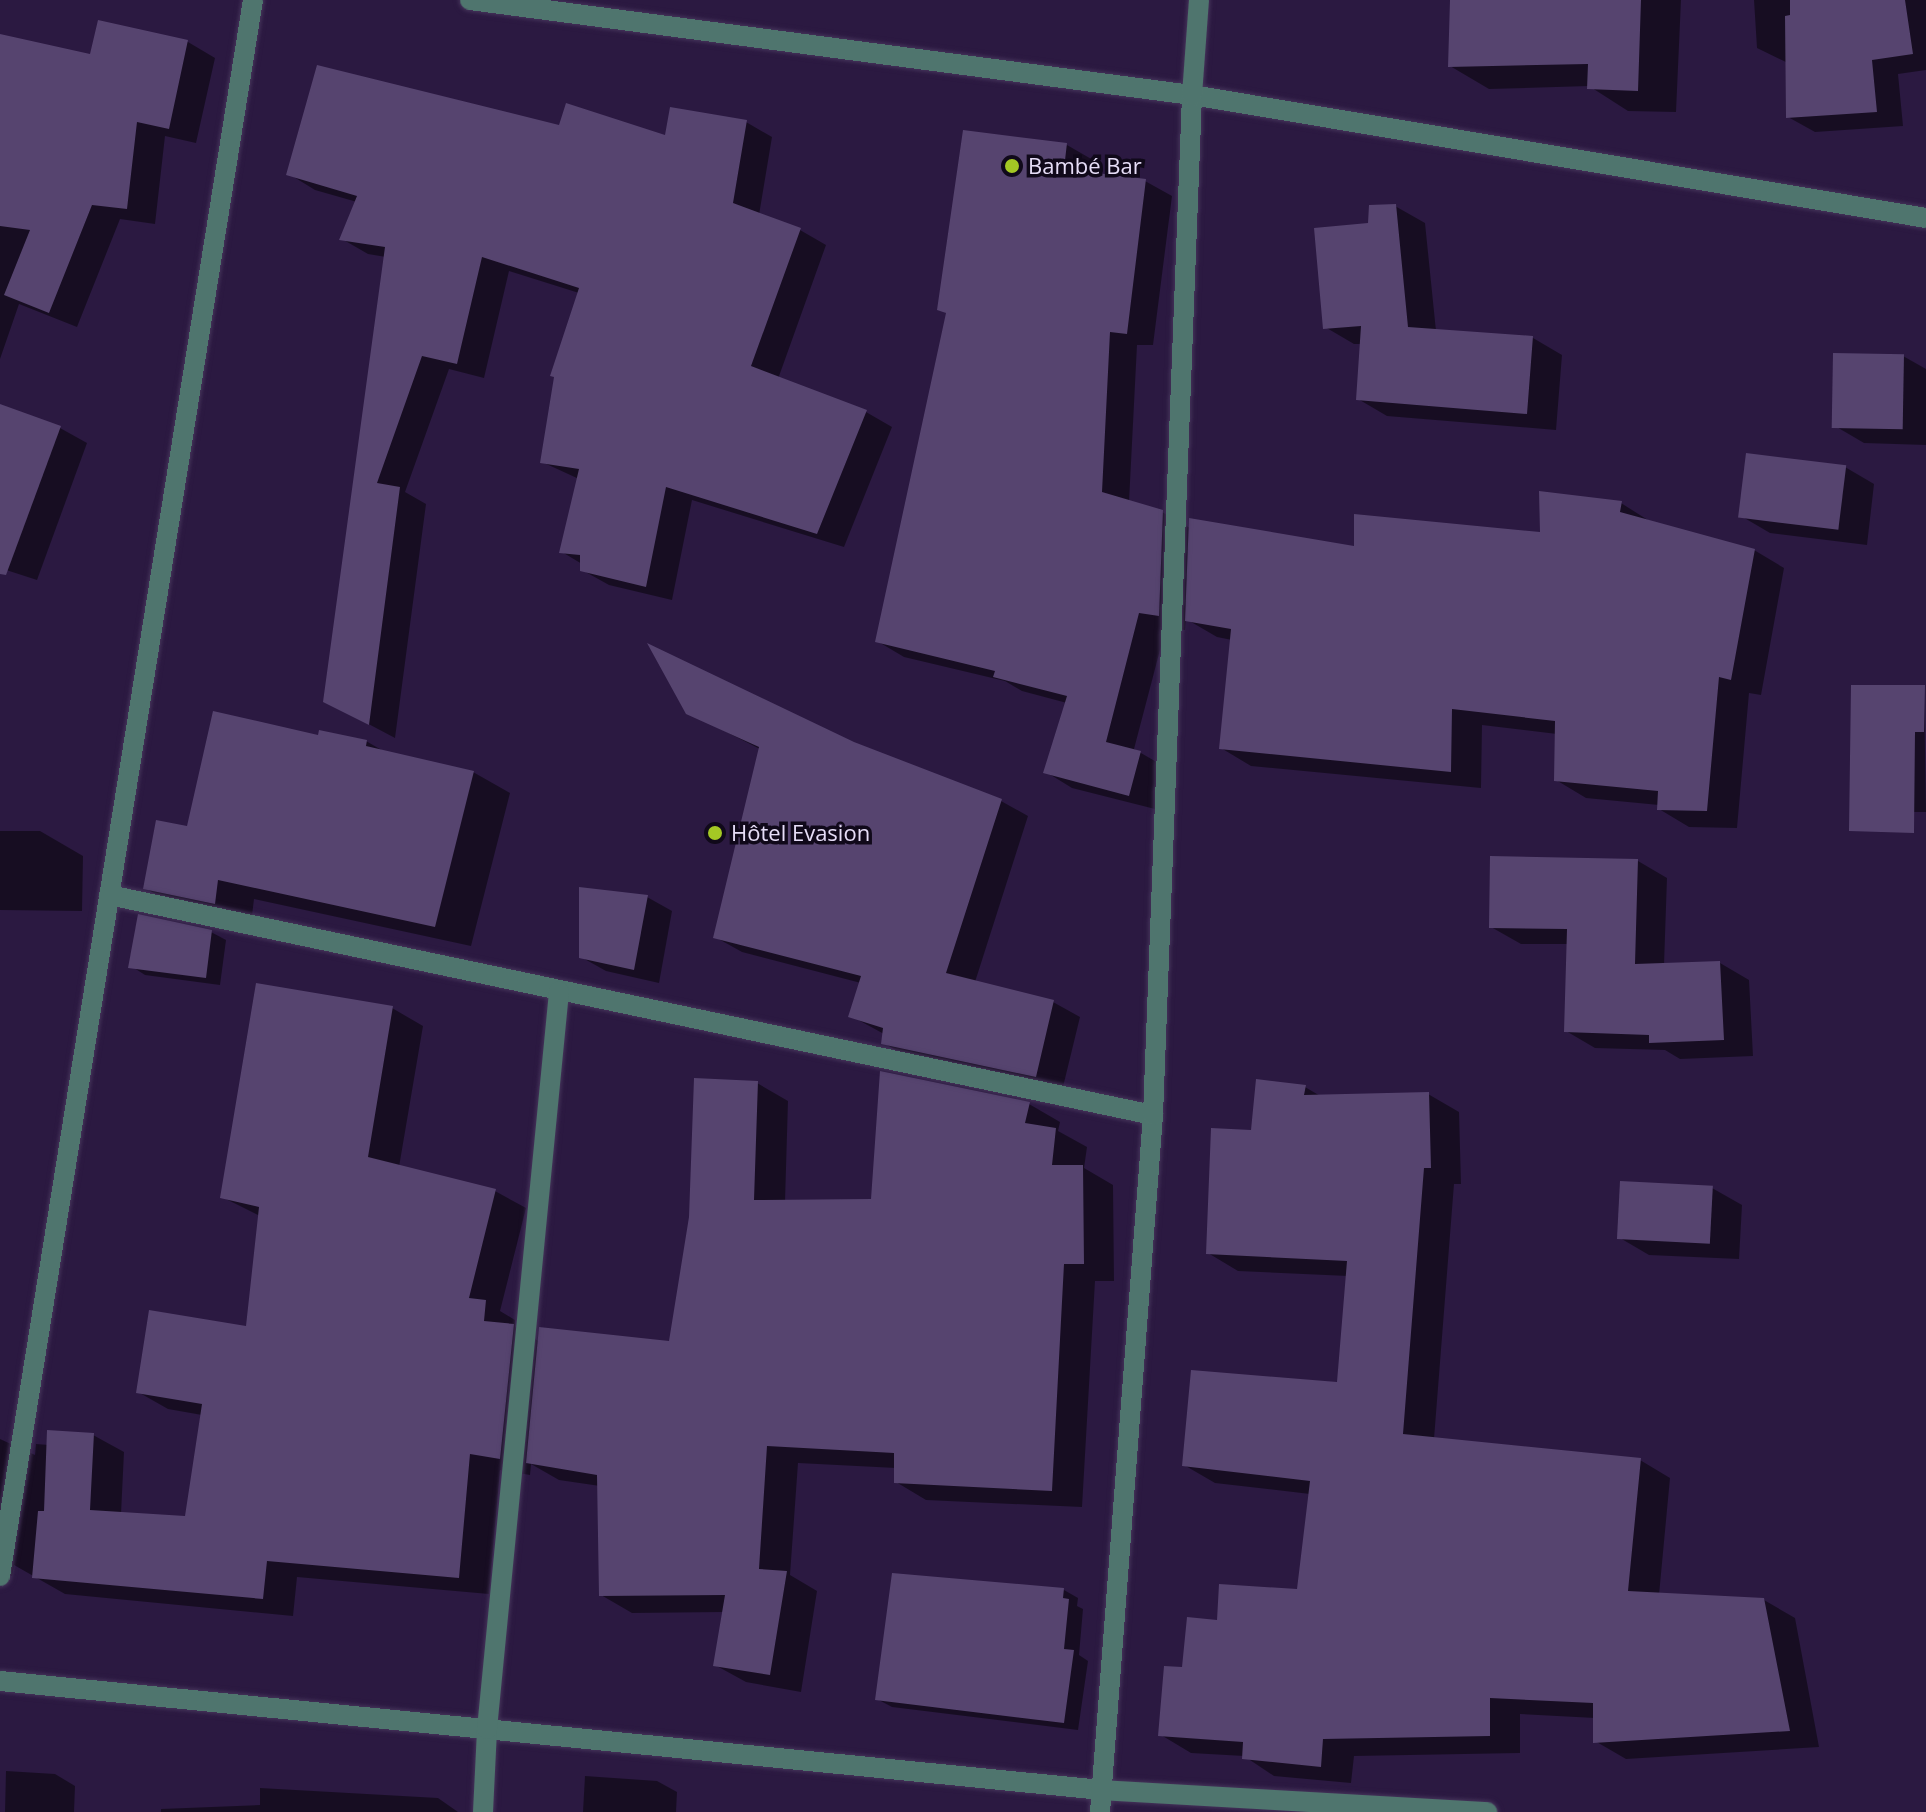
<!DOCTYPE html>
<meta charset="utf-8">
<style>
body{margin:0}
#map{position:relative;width:1926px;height:1812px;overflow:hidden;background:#2b1941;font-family:"Open Sans",sans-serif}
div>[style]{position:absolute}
.shadow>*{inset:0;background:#0007}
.building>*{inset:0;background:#56446f;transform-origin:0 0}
.roads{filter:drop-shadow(0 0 2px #45345a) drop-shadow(0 0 2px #45345a)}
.minor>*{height:20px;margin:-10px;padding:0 10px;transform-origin:10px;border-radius:10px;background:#4f756e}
.dots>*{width:22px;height:22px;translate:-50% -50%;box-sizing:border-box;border:4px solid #10091a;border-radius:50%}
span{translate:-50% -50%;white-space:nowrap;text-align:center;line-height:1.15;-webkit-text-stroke:7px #10091a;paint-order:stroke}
.poi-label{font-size:22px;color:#e6ddf7}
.left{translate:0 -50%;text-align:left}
</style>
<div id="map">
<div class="shadow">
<i style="clip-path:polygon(1452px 0,1681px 0,1676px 112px,1628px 111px,1589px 86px,1489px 89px,1450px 66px)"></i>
<i style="clip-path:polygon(1754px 0,1926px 0,1926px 70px,1898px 74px,1903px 126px,1815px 132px,1788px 117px,1788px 63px,1757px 48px)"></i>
<i style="clip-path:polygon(0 37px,92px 56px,188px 42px,215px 58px,196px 143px,165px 136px,155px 224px,120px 219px,77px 327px,19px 304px,0 359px)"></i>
<i style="clip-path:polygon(746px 122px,772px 137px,759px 215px,800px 230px,826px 245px,778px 379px,866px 412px,892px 427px,844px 547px,692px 500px,672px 600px,609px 585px,582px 570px,582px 564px,562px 552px,579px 479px,542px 462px,556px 377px,579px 293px,509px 271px,484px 378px,449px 369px,405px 492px,426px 504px,395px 738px,325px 701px,386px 257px,368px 254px,342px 239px,357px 202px,315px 190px,289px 174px,560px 128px,667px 138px)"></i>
<i style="clip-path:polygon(1067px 145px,1093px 160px,1092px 174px,1145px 181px,1172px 196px,1153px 345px,1137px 345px,1129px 502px,1162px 512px,1190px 528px,1356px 548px,1542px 534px,1621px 503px,1651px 522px,1754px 550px,1784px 568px,1761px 695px,1749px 693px,1737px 828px,1689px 827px,1659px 809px,1659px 805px,1586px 798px,1556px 780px,1557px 734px,1482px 725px,1481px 788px,1251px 766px,1221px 748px,1232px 640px,1217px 637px,1186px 619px,1185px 630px,1166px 627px,1134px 749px,1167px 768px,1155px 809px,1072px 788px,1046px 772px,1067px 703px,1022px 691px,1005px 681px,904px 657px,877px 641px,948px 314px,939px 309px)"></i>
<i style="clip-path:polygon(1395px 206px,1425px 223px,1436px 331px,1533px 338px,1562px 355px,1556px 430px,1387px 416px,1358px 399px,1362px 344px,1354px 344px,1325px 327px,1370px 224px)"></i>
<i style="clip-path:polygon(1903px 356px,1926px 369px,1926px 445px,1864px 443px,1835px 426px)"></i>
<i style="clip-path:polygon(0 406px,60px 428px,87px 443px,37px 580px,0 568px)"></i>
<i style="clip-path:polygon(1845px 467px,1874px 484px,1867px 545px,1770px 533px,1741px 516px)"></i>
<i style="clip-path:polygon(1924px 687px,1926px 812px,1865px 812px)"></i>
<i style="clip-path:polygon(687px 712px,853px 743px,1001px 801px,1028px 816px,975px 982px,1053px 1002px,1080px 1017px,1062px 1091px,910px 1059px,884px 1043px,884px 1034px,851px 1016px,861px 983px,742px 952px,715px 937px,760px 749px)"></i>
<i style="clip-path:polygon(320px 737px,366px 741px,385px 752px,473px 772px,510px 793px,471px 946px,254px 899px,251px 924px,182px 909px,145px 888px,188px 829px)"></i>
<i style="clip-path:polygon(0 831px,40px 831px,83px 856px,82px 911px,0 910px)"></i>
<i style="clip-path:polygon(1638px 861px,1667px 878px,1664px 965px,1720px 963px,1749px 980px,1753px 1056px,1680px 1059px,1665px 1050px,1595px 1048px,1566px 1031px,1569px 944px,1521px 944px,1491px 927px)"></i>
<i style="clip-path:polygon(647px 897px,672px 911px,659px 983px,606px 971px,581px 957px)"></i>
<i style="clip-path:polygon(211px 932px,226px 940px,220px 985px,145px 975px,131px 966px)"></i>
<i style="clip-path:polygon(392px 1008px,423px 1026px,399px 1167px,495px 1191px,526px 1208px,500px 1311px,515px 1320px,515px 1327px,540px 1342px,671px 1343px,757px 1083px,788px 1101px,785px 1202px,872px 1201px,1029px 1104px,1060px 1122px,1058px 1131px,1087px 1147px,1084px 1168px,1113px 1185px,1114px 1281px,1095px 1281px,1082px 1507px,926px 1500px,896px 1482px,896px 1468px,798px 1463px,790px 1575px,817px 1591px,801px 1692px,746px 1682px,715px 1665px,724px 1612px,632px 1613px,601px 1595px,600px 1486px,559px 1480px,531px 1464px,530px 1475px,500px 1470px,489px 1594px,297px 1577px,293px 1616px,65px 1594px,14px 1565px,12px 1576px,0 1575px,0 1439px,35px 1455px,36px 1444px,49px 1445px,93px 1435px,124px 1452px,121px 1514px,187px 1518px,202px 1415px,168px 1409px,138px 1392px,248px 1328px,260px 1216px,222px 1197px)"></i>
<i style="clip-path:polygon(1305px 1087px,1322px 1097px,1428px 1094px,1459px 1112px,1461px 1184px,1454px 1184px,1434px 1439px,1640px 1460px,1670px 1478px,1659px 1595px,1764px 1600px,1795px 1618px,1819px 1747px,1626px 1759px,1595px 1741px,1595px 1718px,1520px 1714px,1520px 1753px,1354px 1756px,1351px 1783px,1274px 1776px,1244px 1756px,1191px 1753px,1161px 1735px,1184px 1669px,1219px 1622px,1299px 1592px,1310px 1494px,1215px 1483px,1184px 1465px,1339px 1384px,1348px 1276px,1238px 1271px,1208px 1253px,1252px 1132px)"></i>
<i style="clip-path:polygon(1712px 1188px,1742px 1205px,1739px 1259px,1649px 1255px,1620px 1238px)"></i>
<i style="clip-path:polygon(1064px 1590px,1078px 1598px,1077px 1606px,1083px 1609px,1079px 1655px,1088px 1661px,1078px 1730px,892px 1707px,877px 1699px)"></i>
<i style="clip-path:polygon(6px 1771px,55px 1774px,75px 1786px,74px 1812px,5px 1812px)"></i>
<i style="clip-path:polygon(585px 1776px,657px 1781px,677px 1792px,676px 1812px,583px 1812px)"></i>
<i style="clip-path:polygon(260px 1788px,438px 1798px,458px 1812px,161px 1812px,161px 1809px,260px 1805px)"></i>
</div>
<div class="building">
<i style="clip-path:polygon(1450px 0,1641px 0,1638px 91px,1587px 89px,1588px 64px,1448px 67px)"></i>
<i style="clip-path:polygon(1790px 0,1905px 0,1913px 54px,1872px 60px,1877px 112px,1786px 118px,1785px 16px,1790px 15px)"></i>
<i style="clip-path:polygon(98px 20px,188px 40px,169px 129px,137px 122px,127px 209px,92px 205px,49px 313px,4px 295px,30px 230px,0 226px,0 34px,90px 54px)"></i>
<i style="clip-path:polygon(317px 65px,559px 125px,566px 103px,665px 135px,670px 107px,747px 120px,733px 203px,801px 228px,751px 366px,867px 410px,817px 534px,666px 487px,646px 587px,580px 571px,580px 555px,559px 553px,579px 469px,540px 463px,554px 377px,550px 376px,579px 288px,482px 257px,457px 364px,422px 356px,377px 483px,400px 487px,369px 725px,323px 702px,385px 247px,339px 240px,357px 196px,286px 175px)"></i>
<i style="clip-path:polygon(963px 130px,1067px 143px,1064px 169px,1146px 179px,1127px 334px,1110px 332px,1102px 492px,1163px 510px,1159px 616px,1139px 613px,1106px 742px,1141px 751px,1129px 796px,1043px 773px,1067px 696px,993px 677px,995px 671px,875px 642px,946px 313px,937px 310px)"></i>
<i style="clip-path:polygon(1396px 204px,1408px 327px,1533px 336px,1527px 414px,1356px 400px,1361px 326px,1323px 329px,1314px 228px,1368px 223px,1369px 205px)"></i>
<i style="left:1833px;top:353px;width:71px;height:75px;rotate:1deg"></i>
<i style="clip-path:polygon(0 404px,61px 426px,6px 575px,0 574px)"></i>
<i style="left:1746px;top:453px;width:101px;height:65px;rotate:7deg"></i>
<i style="clip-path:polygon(1539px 491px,1622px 501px,1620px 512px,1755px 549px,1731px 680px,1719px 677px,1707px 811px,1657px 810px,1658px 791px,1554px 781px,1555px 721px,1452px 709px,1451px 772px,1219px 749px,1231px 629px,1185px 621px,1189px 518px,1354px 546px,1354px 514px,1540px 532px)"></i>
<i style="clip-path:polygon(647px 643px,854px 742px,1002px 799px,946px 973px,1054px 1000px,1036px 1077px,881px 1044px,883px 1028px,848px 1017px,861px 976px,713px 938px,759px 747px,686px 714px)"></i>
<i style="clip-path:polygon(1851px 685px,1925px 685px,1924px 732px,1915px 732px,1914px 833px,1849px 831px)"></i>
<i style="clip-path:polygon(213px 711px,318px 735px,319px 730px,367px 740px,366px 746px,474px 771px,435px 927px,218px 880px,215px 904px,143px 889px,156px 820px,187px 826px)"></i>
<i style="clip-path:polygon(1490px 856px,1638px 859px,1635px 964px,1720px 961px,1724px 1040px,1649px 1043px,1649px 1035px,1564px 1032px,1567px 929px,1489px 928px)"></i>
<i style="clip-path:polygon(579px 887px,648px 895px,634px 970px,579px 958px)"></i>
<i style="clip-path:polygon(138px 914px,212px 930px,206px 978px,128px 968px)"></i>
<i style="clip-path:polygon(256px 983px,393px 1006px,368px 1157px,496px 1189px,469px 1298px,486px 1300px,484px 1321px,514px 1324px,500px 1459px,470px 1454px,459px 1578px,267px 1561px,263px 1599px,32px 1578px,38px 1511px,44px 1511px,47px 1430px,94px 1433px,90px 1510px,185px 1516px,202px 1404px,136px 1393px,149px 1310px,246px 1326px,259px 1207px,220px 1198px)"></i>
<i style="clip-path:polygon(880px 1071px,1030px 1102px,1025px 1123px,1056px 1128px,1052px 1165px,1083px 1165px,1084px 1264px,1064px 1264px,1052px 1491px,894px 1483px,894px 1453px,767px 1446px,759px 1569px,787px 1571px,770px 1675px,713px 1666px,725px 1595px,599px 1596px,597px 1475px,526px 1463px,539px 1327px,669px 1341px,689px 1217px,694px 1078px,758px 1081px,754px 1200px,871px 1199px)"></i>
<i style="clip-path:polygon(1256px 1079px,1306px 1085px,1304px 1095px,1429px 1092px,1431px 1168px,1424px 1168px,1403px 1434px,1641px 1458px,1628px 1591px,1764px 1598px,1790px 1731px,1593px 1743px,1593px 1703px,1490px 1698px,1490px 1736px,1323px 1739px,1321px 1767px,1242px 1759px,1243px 1742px,1158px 1736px,1164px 1666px,1182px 1667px,1187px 1617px,1217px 1620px,1219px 1584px,1297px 1589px,1310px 1481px,1182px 1466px,1191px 1370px,1337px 1382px,1347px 1261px,1206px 1254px,1211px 1128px,1251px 1130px)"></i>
<i style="left:1620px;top:1181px;width:93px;height:58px;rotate:3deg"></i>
<i style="clip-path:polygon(892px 1573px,1064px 1588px,1063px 1598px,1069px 1599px,1064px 1649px,1074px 1650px,1064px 1723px,875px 1700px)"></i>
</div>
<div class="roads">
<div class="minor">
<i style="left:470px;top:0;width:728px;rotate:7.5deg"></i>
<i style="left:1192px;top:95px;width:744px;rotate:9.51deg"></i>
<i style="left:109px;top:895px;width:1067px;rotate:11.9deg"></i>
<i style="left:0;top:1576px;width:1596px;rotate:-80.88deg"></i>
<i style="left:0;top:1681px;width:1106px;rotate:5.65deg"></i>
<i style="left:1101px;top:1790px;width:387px;rotate:3.3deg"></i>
<i style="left:483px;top:1812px;width:83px;rotate:-87.2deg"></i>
<i style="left:487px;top:1729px;width:741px;rotate:-84.42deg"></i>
<i style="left:1100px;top:1812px;width:699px;rotate:-85.65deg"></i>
<i style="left:1153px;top:1115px;width:1021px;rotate:-87.81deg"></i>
<i style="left:1192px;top:95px;width:95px;rotate:-85.8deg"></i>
</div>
</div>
<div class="dots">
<i style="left:1012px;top:166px;background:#a4c824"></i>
<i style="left:715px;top:833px;background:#a4c824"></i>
</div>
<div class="poi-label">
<span class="left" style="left:1028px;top:166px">Bambé Bar</span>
<span class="left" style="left:731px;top:833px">Hôtel Evasion</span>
</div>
</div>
